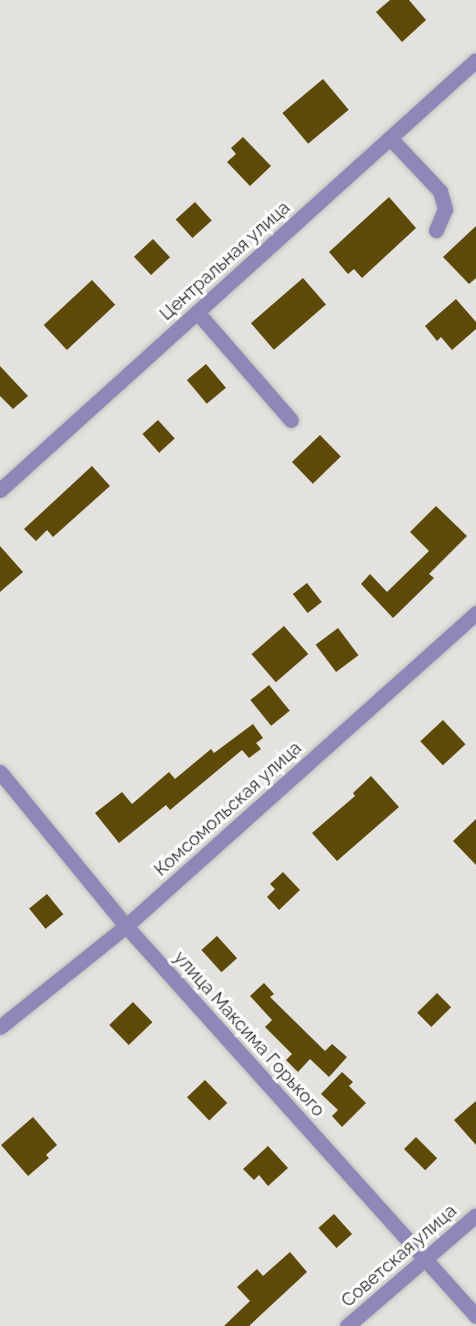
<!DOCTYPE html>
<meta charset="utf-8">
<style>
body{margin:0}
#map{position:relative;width:476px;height:1326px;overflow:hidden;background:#e4e2de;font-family:Raleway,sans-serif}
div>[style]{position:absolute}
.building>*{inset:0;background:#5e4a07;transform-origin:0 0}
.roads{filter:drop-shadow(0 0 2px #bfbdba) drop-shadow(0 0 2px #bfbdba)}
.minor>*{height:15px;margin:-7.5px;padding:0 7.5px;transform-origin:7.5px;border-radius:7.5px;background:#9087b8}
span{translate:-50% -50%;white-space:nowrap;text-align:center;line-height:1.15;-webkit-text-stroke:6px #fff;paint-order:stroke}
.street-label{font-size:18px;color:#2c2b29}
</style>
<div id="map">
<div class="building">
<i style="clip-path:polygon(390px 0,409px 0,426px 20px,402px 42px,376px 12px)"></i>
<i style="left:323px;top:79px;width:40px;height:53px;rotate:50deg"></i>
<i style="clip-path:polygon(243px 137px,271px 166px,250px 186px,227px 162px,236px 154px,231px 148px)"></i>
<i style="clip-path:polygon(389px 197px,416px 228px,362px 278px,354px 269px,348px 274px,329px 252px)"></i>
<i style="left:195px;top:202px;width:25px;height:26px;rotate:48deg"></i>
<i style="clip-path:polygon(476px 226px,476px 278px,469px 284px,443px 257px)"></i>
<i style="left:153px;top:239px;width:25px;height:26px;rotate:47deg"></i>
<i style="left:303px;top:278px;width:35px;height:69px;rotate:49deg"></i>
<i style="left:92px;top:280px;width:34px;height:66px;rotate:47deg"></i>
<i style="clip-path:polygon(456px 299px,476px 322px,476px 329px,452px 350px,441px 337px,437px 341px,425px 326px)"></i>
<i style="left:206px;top:364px;width:31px;height:25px;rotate:50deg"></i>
<i style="clip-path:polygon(0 366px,28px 396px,13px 409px,0 396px)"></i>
<i style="left:158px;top:420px;width:25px;height:21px;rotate:48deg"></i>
<i style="left:320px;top:435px;width:30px;height:39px;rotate:46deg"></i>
<i style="clip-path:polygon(92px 466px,110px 486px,53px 537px,47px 530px,36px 541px,24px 529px)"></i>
<i style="clip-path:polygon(436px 506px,467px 536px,429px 574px,434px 578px,393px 618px,361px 584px,370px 574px,387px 592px,429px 551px,410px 532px)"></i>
<i style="clip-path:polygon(0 546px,23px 572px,0 592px)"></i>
<i style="left:307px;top:583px;width:24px;height:18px;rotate:52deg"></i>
<i style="left:284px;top:626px;width:37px;height:43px;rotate:49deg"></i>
<i style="left:338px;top:628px;width:34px;height:28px;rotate:53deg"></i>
<i style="left:269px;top:685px;width:33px;height:24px;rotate:51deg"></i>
<i style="left:443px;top:720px;width:33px;height:31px;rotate:47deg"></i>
<i style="clip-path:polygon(253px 724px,263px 738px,256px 743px,261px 749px,249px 758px,242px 750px,170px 810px,166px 805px,119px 843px,95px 813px,122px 792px,132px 804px,169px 772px,175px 779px,211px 749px,214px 753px)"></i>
<i style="clip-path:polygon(371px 776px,399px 807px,337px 861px,312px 833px,355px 796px,353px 793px)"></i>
<i style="clip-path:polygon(476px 819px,476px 865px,453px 841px)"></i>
<i style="clip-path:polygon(283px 872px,300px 890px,279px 910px,267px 897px,275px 889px,270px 884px)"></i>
<i style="left:47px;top:894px;width:26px;height:23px;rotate:51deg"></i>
<i style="left:217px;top:936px;width:30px;height:21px;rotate:48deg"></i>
<i style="clip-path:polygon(264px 983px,274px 994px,270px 997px,325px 1051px,332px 1044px,347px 1057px,329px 1077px,310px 1059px,298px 1072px,286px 1060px,292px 1054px,265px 1027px,272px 1020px,250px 996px)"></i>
<i style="left:437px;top:993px;width:20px;height:28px;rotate:45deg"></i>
<i style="left:133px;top:1002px;width:28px;height:33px;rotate:46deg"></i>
<i style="clip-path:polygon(342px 1072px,353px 1082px,349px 1086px,366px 1103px,342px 1127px,332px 1116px,338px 1110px,321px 1094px)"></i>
<i style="left:205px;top:1080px;width:32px;height:25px;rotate:46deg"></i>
<i style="clip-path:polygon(476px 1101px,476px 1145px,454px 1120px)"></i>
<i style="clip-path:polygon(33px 1117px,57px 1145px,46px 1155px,49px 1158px,28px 1176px,1px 1145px)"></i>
<i style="left:416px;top:1137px;width:30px;height:17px;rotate:45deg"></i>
<i style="clip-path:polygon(268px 1146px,288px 1168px,268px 1186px,259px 1175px,254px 1180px,243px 1169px)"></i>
<i style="left:334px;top:1214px;width:27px;height:21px;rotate:48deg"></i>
<i style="clip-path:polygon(290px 1252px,307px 1272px,249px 1326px,224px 1326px,250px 1301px,237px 1287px,257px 1269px,263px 1276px)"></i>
</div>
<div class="roads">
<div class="minor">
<i style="left:390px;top:138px;width:73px;rotate:46.7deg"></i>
<i style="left:440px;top:191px;width:19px;rotate:74deg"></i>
<i style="left:445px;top:209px;width:23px;rotate:113deg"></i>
<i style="left:197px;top:312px;width:143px;rotate:49deg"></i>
<i style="left:0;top:490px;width:641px;rotate:-42.09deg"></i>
<i style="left:0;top:772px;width:199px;rotate:50.7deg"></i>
<i style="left:126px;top:926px;width:524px;rotate:48.09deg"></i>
<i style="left:0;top:1027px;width:161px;rotate:-38.7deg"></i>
<i style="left:126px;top:926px;width:470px;rotate:-41.8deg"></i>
<i style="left:347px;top:1326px;width:170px;rotate:-40.7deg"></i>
</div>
</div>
<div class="street-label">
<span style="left:225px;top:261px;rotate:-42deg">Центральная улица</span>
<span style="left:228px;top:809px;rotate:-42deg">Комсомольская улица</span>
<span style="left:249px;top:1034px;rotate:48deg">улица Максима Горького</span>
<span style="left:399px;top:1256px;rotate:-41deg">Советская улица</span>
</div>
</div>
